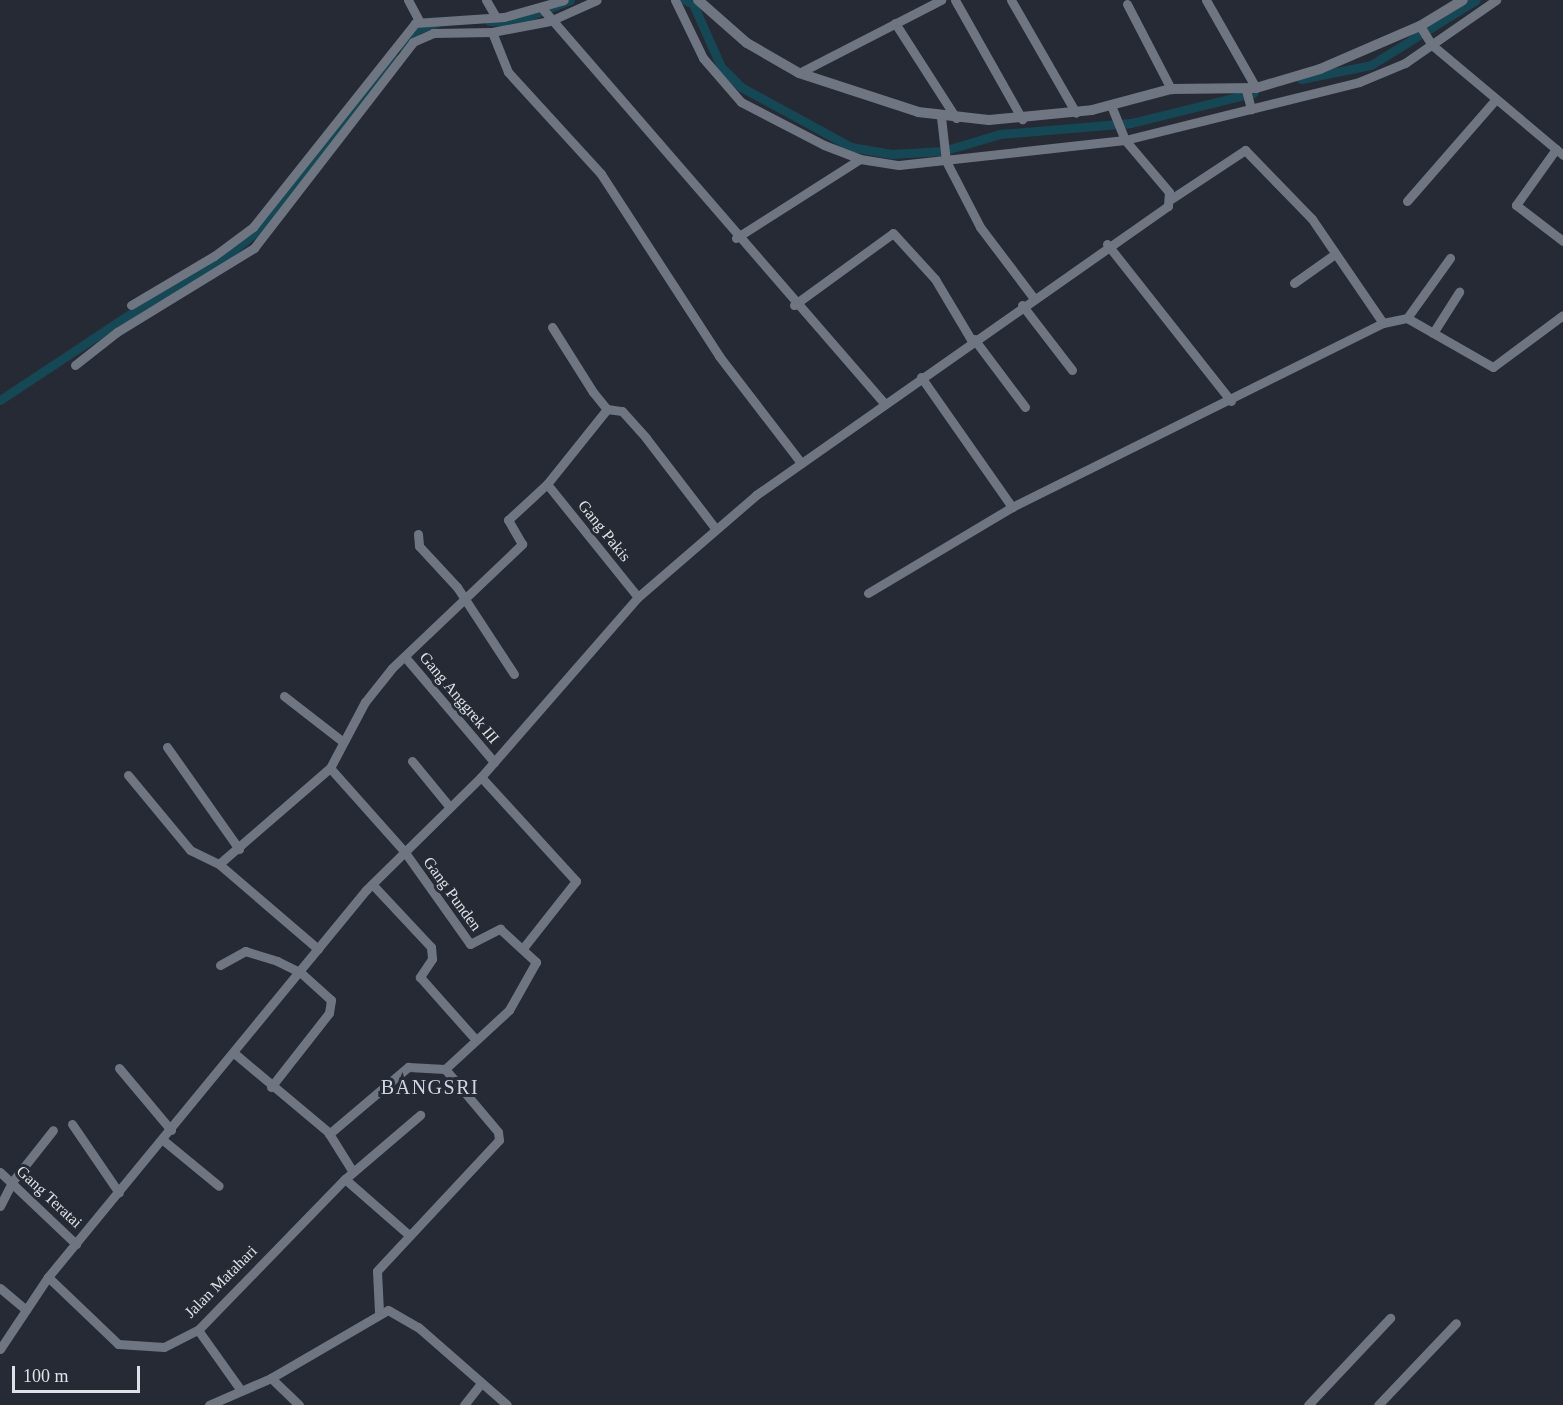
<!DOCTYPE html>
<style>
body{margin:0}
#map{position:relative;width:1563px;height:1405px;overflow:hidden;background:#262a34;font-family:"Times New Roman",serif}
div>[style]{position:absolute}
.canal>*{height:9px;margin:-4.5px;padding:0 4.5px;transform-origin:4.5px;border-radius:4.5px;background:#164754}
.minor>*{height:9px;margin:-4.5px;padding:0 4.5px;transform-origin:4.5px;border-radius:4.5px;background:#707582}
.tertiary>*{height:10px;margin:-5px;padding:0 5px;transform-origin:5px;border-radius:5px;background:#707582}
span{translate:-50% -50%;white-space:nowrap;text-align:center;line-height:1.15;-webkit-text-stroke:6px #262a34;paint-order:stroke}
.street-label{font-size:16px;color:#dee1e8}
.quarter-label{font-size:20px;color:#cfd5e3;letter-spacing:1.5px}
.scale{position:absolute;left:12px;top:1366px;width:128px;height:27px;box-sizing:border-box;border:3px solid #dee1e8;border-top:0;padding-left:8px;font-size:18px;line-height:21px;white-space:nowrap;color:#dee1e8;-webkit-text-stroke:4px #262a34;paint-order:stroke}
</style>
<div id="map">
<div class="canal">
<i style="left:685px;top:0;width:9px;rotate:27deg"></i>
<i style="left:693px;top:4px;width:69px;rotate:66deg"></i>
<i style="left:721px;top:67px;width:28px;rotate:45deg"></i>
<i style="left:741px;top:87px;width:125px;rotate:28.6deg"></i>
<i style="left:851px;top:147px;width:41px;rotate:9.9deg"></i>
<i style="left:891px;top:154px;width:52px;rotate:-3.3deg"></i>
<i style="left:943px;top:151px;width:59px;rotate:-16.6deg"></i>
<i style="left:1000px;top:134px;width:131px;rotate:-4.8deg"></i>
<i style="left:1131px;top:123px;width:126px;rotate:-13.8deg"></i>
<i style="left:489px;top:21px;width:24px;rotate:2deg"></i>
<i style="left:513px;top:22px;width:61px;rotate:-21.1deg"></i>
<i style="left:401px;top:46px;width:24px;rotate:-45deg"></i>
<i style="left:418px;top:29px;width:20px;rotate:-18deg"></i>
<i style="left:1301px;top:79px;width:71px;rotate:-11.3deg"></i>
<i style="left:1371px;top:65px;width:123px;rotate:-31.8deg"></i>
<i style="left:0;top:400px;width:174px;rotate:-33.5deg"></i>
<i style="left:145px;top:304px;width:84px;rotate:-29.3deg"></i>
<i style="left:218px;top:263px;width:65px;rotate:-39.4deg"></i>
<i style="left:268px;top:222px;width:207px;rotate:-52.9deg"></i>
</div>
<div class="minor">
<i style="left:408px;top:0;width:24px;rotate:62deg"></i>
<i style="left:486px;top:0;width:20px;rotate:60deg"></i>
<i style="left:675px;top:0;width:64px;rotate:64.2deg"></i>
<i style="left:703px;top:58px;width:58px;rotate:49.2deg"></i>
<i style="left:741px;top:102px;width:93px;rotate:27.4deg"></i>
<i style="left:824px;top:145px;width:39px;rotate:21deg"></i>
<i style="left:860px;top:159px;width:39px;rotate:9deg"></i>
<i style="left:899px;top:165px;width:227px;rotate:-6.3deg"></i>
<i style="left:1125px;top:140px;width:241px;rotate:-13.9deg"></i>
<i style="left:1359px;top:82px;width:50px;rotate:-22.4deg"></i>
<i style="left:1405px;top:63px;width:111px;rotate:-34.7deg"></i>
<i style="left:955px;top:0;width:137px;rotate:60.6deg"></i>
<i style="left:1011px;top:0;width:130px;rotate:60.1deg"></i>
<i style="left:1206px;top:0;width:101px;rotate:60.4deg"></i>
<i style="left:1127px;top:4px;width:96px;rotate:62.6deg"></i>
<i style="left:541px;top:7px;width:524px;rotate:49.1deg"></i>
<i style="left:895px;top:23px;width:113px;rotate:57.3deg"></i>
<i style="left:1420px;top:26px;width:22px;rotate:58deg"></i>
<i style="left:1432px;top:45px;width:171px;rotate:40deg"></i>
<i style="left:492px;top:32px;width:43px;rotate:68.2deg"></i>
<i style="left:508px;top:72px;width:138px;rotate:47.6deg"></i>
<i style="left:601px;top:174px;width:217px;rotate:57deg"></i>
<i style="left:719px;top:356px;width:135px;rotate:52.5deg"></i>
<i style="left:799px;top:73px;width:160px;rotate:-27.2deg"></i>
<i style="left:1246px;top:90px;width:20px;rotate:75deg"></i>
<i style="left:941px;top:117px;width:44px;rotate:83.5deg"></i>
<i style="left:946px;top:161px;width:74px;rotate:62.7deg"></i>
<i style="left:980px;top:227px;width:88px;rotate:52.9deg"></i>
<i style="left:1556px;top:149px;width:69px;rotate:125.5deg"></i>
<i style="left:1516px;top:205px;width:59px;rotate:37.5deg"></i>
<i style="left:1171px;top:199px;width:89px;rotate:-33.5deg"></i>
<i style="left:1245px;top:150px;width:96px;rotate:45.8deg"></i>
<i style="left:1312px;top:219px;width:126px;rotate:55.7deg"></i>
<i style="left:1407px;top:201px;width:135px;rotate:-48.9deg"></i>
<i style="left:736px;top:238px;width:147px;rotate:-32.5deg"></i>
<i style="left:1107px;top:244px;width:200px;rotate:51.7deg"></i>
<i style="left:1294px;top:283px;width:50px;rotate:-35.3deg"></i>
<i style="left:131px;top:305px;width:96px;rotate:-30.6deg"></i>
<i style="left:214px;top:256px;width:49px;rotate:-36.6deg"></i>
<i style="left:253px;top:227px;width:260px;rotate:-51.5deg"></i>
<i style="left:415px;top:23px;width:89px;rotate:-3.9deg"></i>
<i style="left:504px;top:17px;width:62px;rotate:-15.8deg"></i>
<i style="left:794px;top:305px;width:122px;rotate:-36deg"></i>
<i style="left:893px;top:233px;width:62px;rotate:47.6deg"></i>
<i style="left:935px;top:279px;width:72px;rotate:59.2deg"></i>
<i style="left:1022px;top:305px;width:82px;rotate:52.4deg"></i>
<i style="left:1407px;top:318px;width:74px;rotate:-54.4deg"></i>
<i style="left:552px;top:327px;width:77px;rotate:57.8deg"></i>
<i style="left:593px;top:392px;width:22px;rotate:51deg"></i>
<i style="left:607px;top:409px;width:15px;rotate:8deg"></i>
<i style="left:622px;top:411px;width:36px;rotate:48deg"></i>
<i style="left:646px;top:438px;width:113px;rotate:52.5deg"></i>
<i style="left:1433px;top:333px;width:49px;rotate:-57.6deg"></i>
<i style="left:974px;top:339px;width:85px;rotate:53.1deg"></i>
<i style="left:75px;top:365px;width:53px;rotate:-38.2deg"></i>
<i style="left:117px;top:332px;width:161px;rotate:-31.5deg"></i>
<i style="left:254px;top:248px;width:260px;rotate:-52.3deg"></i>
<i style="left:413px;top:42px;width:22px;rotate:-24deg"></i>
<i style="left:433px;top:33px;width:59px;rotate:-1deg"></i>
<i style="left:492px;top:32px;width:59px;rotate:-10.7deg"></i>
<i style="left:550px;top:21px;width:51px;rotate:-24.1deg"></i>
<i style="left:921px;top:377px;width:159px;rotate:55deg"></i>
<i style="left:547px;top:484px;width:145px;rotate:51.2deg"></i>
<i style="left:418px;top:534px;width:12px;rotate:85deg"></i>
<i style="left:419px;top:546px;width:56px;rotate:47.2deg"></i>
<i style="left:457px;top:587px;width:104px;rotate:56.8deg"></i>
<i style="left:868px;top:593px;width:168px;rotate:-30.8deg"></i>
<i style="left:1012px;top:507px;width:414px;rotate:-26.4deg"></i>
<i style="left:1383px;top:323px;width:25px;rotate:-12deg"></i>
<i style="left:1407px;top:318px;width:99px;rotate:29.7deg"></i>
<i style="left:1493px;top:367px;width:87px;rotate:-36.6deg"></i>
<i style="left:405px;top:657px;width:138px;rotate:49.7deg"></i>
<i style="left:284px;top:696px;width:73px;rotate:37.8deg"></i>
<i style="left:167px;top:747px;width:125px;rotate:54.8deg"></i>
<i style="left:412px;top:761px;width:58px;rotate:50.6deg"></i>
<i style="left:330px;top:768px;width:111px;rotate:48.3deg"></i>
<i style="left:404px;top:851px;width:114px;rotate:54.6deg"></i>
<i style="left:470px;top:944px;width:34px;rotate:-27deg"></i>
<i style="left:500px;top:929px;width:49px;rotate:42.5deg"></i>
<i style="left:536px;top:962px;width:55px;rotate:119.4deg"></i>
<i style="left:509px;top:1010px;width:87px;rotate:137.3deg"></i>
<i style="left:445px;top:1069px;width:82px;rotate:49.9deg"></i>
<i style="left:498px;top:1132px;width:8px;rotate:83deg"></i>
<i style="left:499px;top:1140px;width:179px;rotate:133deg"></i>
<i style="left:377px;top:1271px;width:41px;rotate:87.2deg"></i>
<i style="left:128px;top:775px;width:97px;rotate:50.4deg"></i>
<i style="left:190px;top:850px;width:32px;rotate:26deg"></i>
<i style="left:481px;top:777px;width:141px;rotate:47.6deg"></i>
<i style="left:576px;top:881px;width:85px;rotate:128.3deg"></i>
<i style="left:372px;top:884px;width:86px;rotate:46.9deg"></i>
<i style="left:431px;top:947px;width:12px;rotate:85deg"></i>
<i style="left:432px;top:959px;width:22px;rotate:124deg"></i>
<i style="left:420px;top:977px;width:83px;rotate:48.4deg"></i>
<i style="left:318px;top:949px;width:130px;rotate:-139.4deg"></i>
<i style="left:219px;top:864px;width:147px;rotate:-40.9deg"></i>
<i style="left:330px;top:768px;width:75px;rotate:-62.1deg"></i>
<i style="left:365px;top:702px;width:43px;rotate:-51.5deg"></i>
<i style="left:392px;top:668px;width:180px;rotate:-43.6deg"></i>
<i style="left:522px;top:544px;width:28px;rotate:-120deg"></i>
<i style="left:508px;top:520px;width:53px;rotate:-42.7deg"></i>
<i style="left:547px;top:484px;width:96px;rotate:-51.3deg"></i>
<i style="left:220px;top:965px;width:29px;rotate:-29deg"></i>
<i style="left:245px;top:951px;width:34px;rotate:17deg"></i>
<i style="left:277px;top:961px;width:25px;rotate:26deg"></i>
<i style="left:300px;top:972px;width:42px;rotate:42.1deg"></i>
<i style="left:331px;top:1000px;width:13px;rotate:99deg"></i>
<i style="left:329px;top:1013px;width:94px;rotate:128.1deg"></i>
<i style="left:234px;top:1053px;width:123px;rotate:40deg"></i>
<i style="left:328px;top:1132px;width:47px;rotate:58deg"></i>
<i style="left:119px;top:1068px;width:81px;rotate:50deg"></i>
<i style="left:72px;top:1124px;width:83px;rotate:55.7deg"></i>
<i style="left:329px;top:1134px;width:104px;rotate:-40.3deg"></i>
<i style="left:408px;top:1067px;width:37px;rotate:3deg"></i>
<i style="left:163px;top:1140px;width:72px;rotate:39.4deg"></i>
<i style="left:0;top:1172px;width:105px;rotate:43.5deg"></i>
<i style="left:345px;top:1179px;width:86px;rotate:41.2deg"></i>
<i style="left:0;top:1206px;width:27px;rotate:-63deg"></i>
<i style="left:12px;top:1182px;width:66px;rotate:-51.7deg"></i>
<i style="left:48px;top:1277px;width:97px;rotate:43.7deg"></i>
<i style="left:118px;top:1344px;width:46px;rotate:3.7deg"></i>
<i style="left:164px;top:1347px;width:38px;rotate:-27deg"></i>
<i style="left:198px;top:1330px;width:211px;rotate:-45.8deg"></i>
<i style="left:345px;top:1179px;width:99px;rotate:-40.5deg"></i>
<i style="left:0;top:1288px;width:34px;rotate:40deg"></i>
<i style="left:198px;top:1330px;width:72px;rotate:54.6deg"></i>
<i style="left:0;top:1349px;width:87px;rotate:-56.3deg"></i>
<i style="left:48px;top:1277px;width:501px;rotate:-50.59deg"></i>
<i style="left:366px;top:890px;width:161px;rotate:-44.5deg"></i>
<i style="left:481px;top:777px;width:239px;rotate:-48.9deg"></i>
<i style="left:638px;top:597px;width:156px;rotate:-40.8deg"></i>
<i style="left:756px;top:495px;width:503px;rotate:-35.05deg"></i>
<i style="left:1168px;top:206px;width:14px;rotate:-86deg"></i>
<i style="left:1169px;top:192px;width:68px;rotate:-130.2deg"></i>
<i style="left:1125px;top:140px;width:35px;rotate:-112deg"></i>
<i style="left:271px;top:1378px;width:39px;rotate:44deg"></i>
<i style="left:209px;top:1405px;width:68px;rotate:-23.5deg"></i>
<i style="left:271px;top:1378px;width:135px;rotate:-30.2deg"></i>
<i style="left:388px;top:1310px;width:34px;rotate:30deg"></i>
<i style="left:418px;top:1327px;width:118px;rotate:41.2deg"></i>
<i style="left:464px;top:1405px;width:28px;rotate:-52deg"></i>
<i style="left:1308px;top:1405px;width:120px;rotate:-46.7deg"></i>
<i style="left:1378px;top:1405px;width:113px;rotate:-46.4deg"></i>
</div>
<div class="tertiary">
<i style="left:698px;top:0;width:65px;rotate:41.3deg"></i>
<i style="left:747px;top:43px;width:60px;rotate:30deg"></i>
<i style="left:799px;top:73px;width:125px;rotate:18.1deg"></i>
<i style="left:918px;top:112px;width:71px;rotate:6.4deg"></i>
<i style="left:989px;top:120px;width:103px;rotate:-5.5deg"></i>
<i style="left:1092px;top:110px;width:82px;rotate:-14.9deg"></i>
<i style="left:1171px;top:89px;width:85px;rotate:-0.7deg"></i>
<i style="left:1256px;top:88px;width:67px;rotate:-16.5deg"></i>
<i style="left:1320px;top:69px;width:109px;rotate:-23.3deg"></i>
<i style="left:1420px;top:26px;width:50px;rotate:-31.2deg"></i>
</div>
<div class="street-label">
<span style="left:604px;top:531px;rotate:51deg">Gang Pakis</span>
<span style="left:459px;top:698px;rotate:50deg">Gang Anggrek III</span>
<span style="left:452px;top:894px;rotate:54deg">Gang Punden</span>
<span style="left:49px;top:1197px;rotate:43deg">Gang Teratai</span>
<span style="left:221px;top:1282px;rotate:-45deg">Jalan Matahari</span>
</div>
<div class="quarter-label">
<span style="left:430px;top:1087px">BANGSRI</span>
</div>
<div class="scale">100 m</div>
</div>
